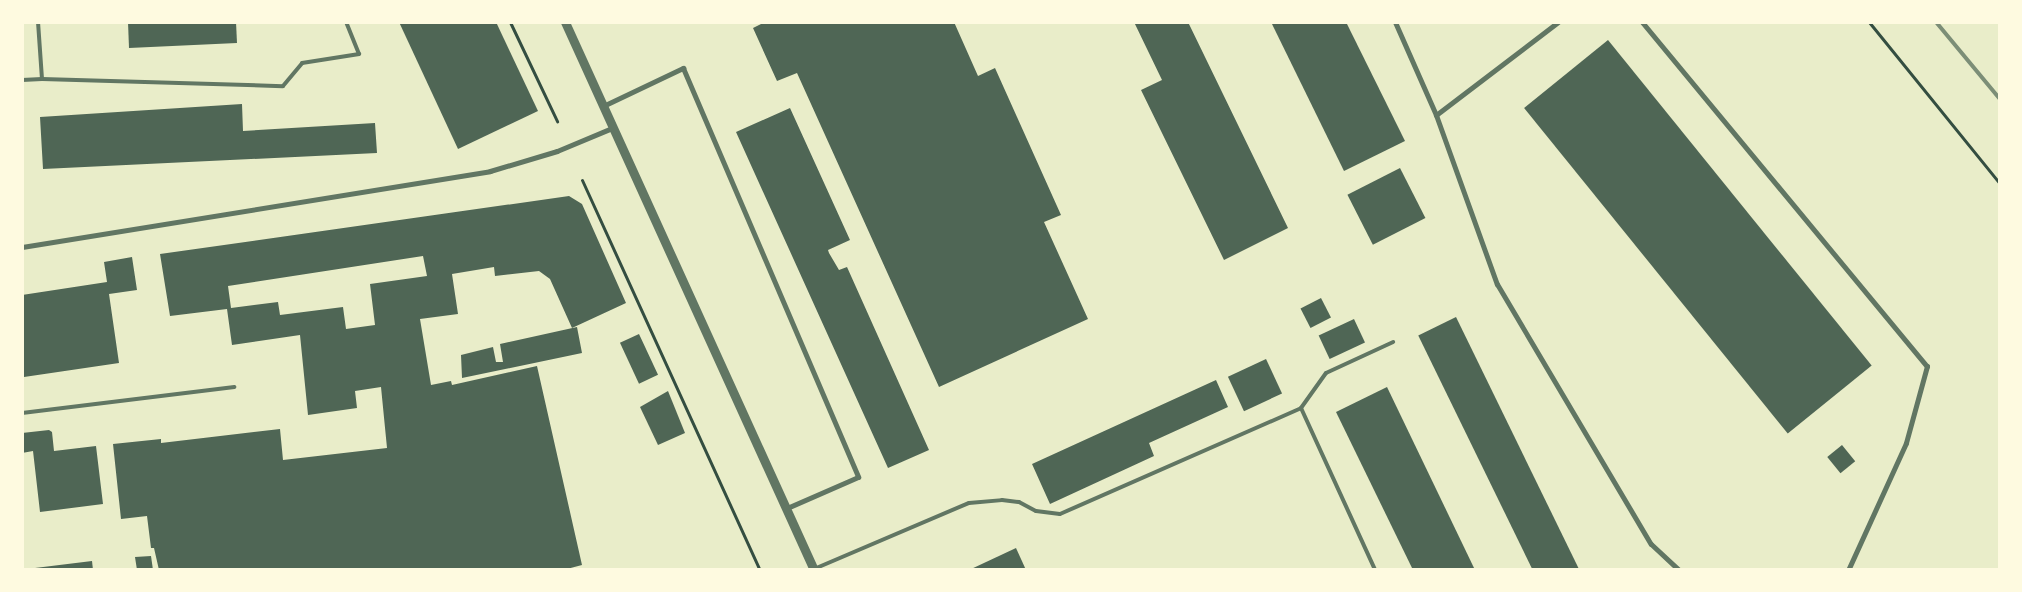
<!DOCTYPE html>
<style>
body{margin:0}
#map{position:relative;width:2022px;height:592px;overflow:hidden;background:#e9edc9;font-family:"Alegreya Sans",sans-serif}
div>[style]{position:absolute}
.building>*{inset:0;background:#4f6655;transform-origin:0 0}
.path>*{height:3px;margin:-1.5px;padding:0 1.5px;transform-origin:1.5px;border-radius:1.5px;background:#344e41}
.service>*{height:4px;margin:-2px;padding:0 2px;transform-origin:2px;border-radius:2px;background:#617663}
.minor>*{height:5px;margin:-2.5px;padding:0 2.5px;transform-origin:2.5px;border-radius:2.5px;background:#617663}
.tertiary>*{height:9px;margin:-4.5px;padding:0 4.5px;transform-origin:4.5px;border-radius:4.5px;background:#617663}
.rail>*{height:4px;margin:-2px;padding:0 2px;transform-origin:2px;border-radius:2px;background:#7c8e77}
span{translate:-50% -50%;white-space:nowrap;text-align:center;line-height:1.15;-webkit-text-stroke:4px #fefae0;paint-order:stroke}
.frame{position:absolute;inset:0;border:24px solid #fefae0;pointer-events:none}
</style>
<div id="map">
<div class="building">
<i style="clip-path:polygon(128px 22px,236px 22px,237px 43px,129px 48px)"></i>
<i style="clip-path:polygon(399px 22px,496px 22px,538px 111px,458px 149px)"></i>
<i style="clip-path:polygon(765px 22px,954px 22px,978px 76px,995px 68px,1061px 215px,1044px 222px,1088px 319px,939px 387px,797px 73px,777px 81px,753px 28px)"></i>
<i style="clip-path:polygon(1134px 22px,1188px 22px,1288px 228px,1224px 260px,1141px 90px,1162px 80px)"></i>
<i style="clip-path:polygon(1271px 22px,1346px 22px,1405px 141px,1344px 171px)"></i>
<i style="left:1608px;top:40px;width:419px;height:108px;rotate:51deg"></i>
<i style="clip-path:polygon(242px 104px,243px 131px,375px 123px,377px 153px,43px 169px,40px 117px)"></i>
<i style="clip-path:polygon(790px 108px,850px 240px,828px 250px,829px 253px,839px 270px,847px 267px,929px 450px,888px 468px,736px 132px)"></i>
<i style="left:1400px;top:168px;width:56px;height:59px;rotate:63deg"></i>
<i style="clip-path:polygon(evenodd,569px 196px,582px 204px,626px 303px,572px 328px,550px 279px,539px 271px,495px 276px,494px 267px,452px 274px,458px 314px,420px 319px,431px 385px,451px 381px,452px 385px,537px 366px,582px 565px,563px 570px,159px 570px,154px 548px,151px 548px,147px 516px,121px 519px,113px 444px,161px 439px,161px 443px,280px 429px,283px 460px,387px 448px,381px 387px,355px 391px,357px 408px,308px 415px,300px 335px,232px 345px,227px 309px,170px 316px,160px 254px,569px 196px,423px 256px,427px 276px,370px 284px,375px 325px,346px 329px,343px 307px,280px 315px,278px 302px,231px 308px,228px 286px,423px 256px)"></i>
<i style="clip-path:polygon(132px 257px,137px 290px,109px 294px,119px 363px,24px 377px,22px 295px,107px 282px,104px 262px)"></i>
<i style="left:1321px;top:298px;width:22px;height:23px;rotate:63deg"></i>
<i style="left:1456px;top:317px;width:281px;height:42px;rotate:64deg"></i>
<i style="left:1354px;top:319px;width:26px;height:39px;rotate:65deg"></i>
<i style="clip-path:polygon(577px 327px,582px 353px,462px 378px,461px 355px,493px 347px,496px 362px,503px 362px,500px 344px)"></i>
<i style="left:639px;top:334px;width:45px;height:21px;rotate:65deg"></i>
<i style="left:1266px;top:359px;width:38px;height:42px;rotate:65deg"></i>
<i style="clip-path:polygon(1216px 380px,1228px 407px,1149px 443px,1154px 456px,1050px 504px,1032px 464px)"></i>
<i style="clip-path:polygon(1387px 387px,1475px 570px,1413px 570px,1336px 412px)"></i>
<i style="clip-path:polygon(668px 391px,685px 433px,658px 445px,640px 407px)"></i>
<i style="clip-path:polygon(49px 430px,52px 432px,54px 451px,96px 446px,103px 504px,40px 512px,33px 451px,22px 453px,22px 433px)"></i>
<i style="left:1842px;top:445px;width:21px;height:19px;rotate:51deg"></i>
<i style="clip-path:polygon(1016px 548px,1026px 570px,969px 570px)"></i>
<i style="clip-path:polygon(151px 556px,153px 570px,137px 570px,135px 557px)"></i>
<i style="clip-path:polygon(92px 561px,93px 570px,35px 570px,35px 568px)"></i>
</div>
<div class="path">
<i style="left:510px;top:22px;width:110px;rotate:64.6deg"></i>
<i style="left:1869px;top:22px;width:208px;rotate:51deg"></i>
<i style="left:582px;top:180px;width:429px;rotate:65.5deg"></i>
</div>
<div class="service">
<i style="left:42px;top:79px;width:241px;rotate:1.7deg"></i>
<i style="left:283px;top:86px;width:30px;rotate:-50deg"></i>
<i style="left:302px;top:63px;width:58px;rotate:-9deg"></i>
<i style="left:359px;top:54px;width:35px;rotate:-112deg"></i>
<i style="left:22px;top:80px;width:20px;rotate:-3deg"></i>
<i style="left:42px;top:79px;width:57px;rotate:-94deg"></i>
<i style="left:1301px;top:408px;width:43px;rotate:-54.5deg"></i>
<i style="left:1326px;top:373px;width:74px;rotate:-24.8deg"></i>
<i style="left:22px;top:413px;width:214px;rotate:-7deg"></i>
<i style="left:814px;top:569px;width:168px;rotate:-23.1deg"></i>
<i style="left:969px;top:503px;width:33px;rotate:-5deg"></i>
<i style="left:1002px;top:500px;width:17px;rotate:7deg"></i>
<i style="left:1019px;top:502px;width:19px;rotate:28deg"></i>
<i style="left:1036px;top:511px;width:24px;rotate:7deg"></i>
<i style="left:1060px;top:514px;width:263px;rotate:-23.7deg"></i>
<i style="left:1301px;top:408px;width:178px;rotate:65.4deg"></i>
</div>
<div class="minor">
<i style="left:1395px;top:22px;width:102px;rotate:66.2deg"></i>
<i style="left:1436px;top:115px;width:180px;rotate:70.2deg"></i>
<i style="left:1497px;top:284px;width:302px;rotate:59.4deg"></i>
<i style="left:1651px;top:544px;width:38px;rotate:43deg"></i>
<i style="left:1642px;top:22px;width:447px;rotate:50.4deg"></i>
<i style="left:1927px;top:366px;width:80px;rotate:105.3deg"></i>
<i style="left:1906px;top:443px;width:140px;rotate:114.5deg"></i>
<i style="left:603px;top:106px;width:89px;rotate:-25.4deg"></i>
<i style="left:683px;top:68px;width:445px;rotate:66.8deg"></i>
<i style="left:858px;top:477px;width:77px;rotate:156.4deg"></i>
<i style="left:1436px;top:115px;width:153px;rotate:-37.3deg"></i>
<i style="left:22px;top:247px;width:474px;rotate:-9.2deg"></i>
<i style="left:490px;top:171px;width:70px;rotate:-16.6deg"></i>
<i style="left:557px;top:151px;width:60px;rotate:-22.7deg"></i>
</div>
<div class="tertiary">
<i style="left:565px;top:22px;width:602px;rotate:65.56deg"></i>
</div>
<div class="rail">
<i style="left:1936px;top:22px;width:100px;rotate:50.3deg"></i>
</div>
<div class="frame"></div>
</div>
